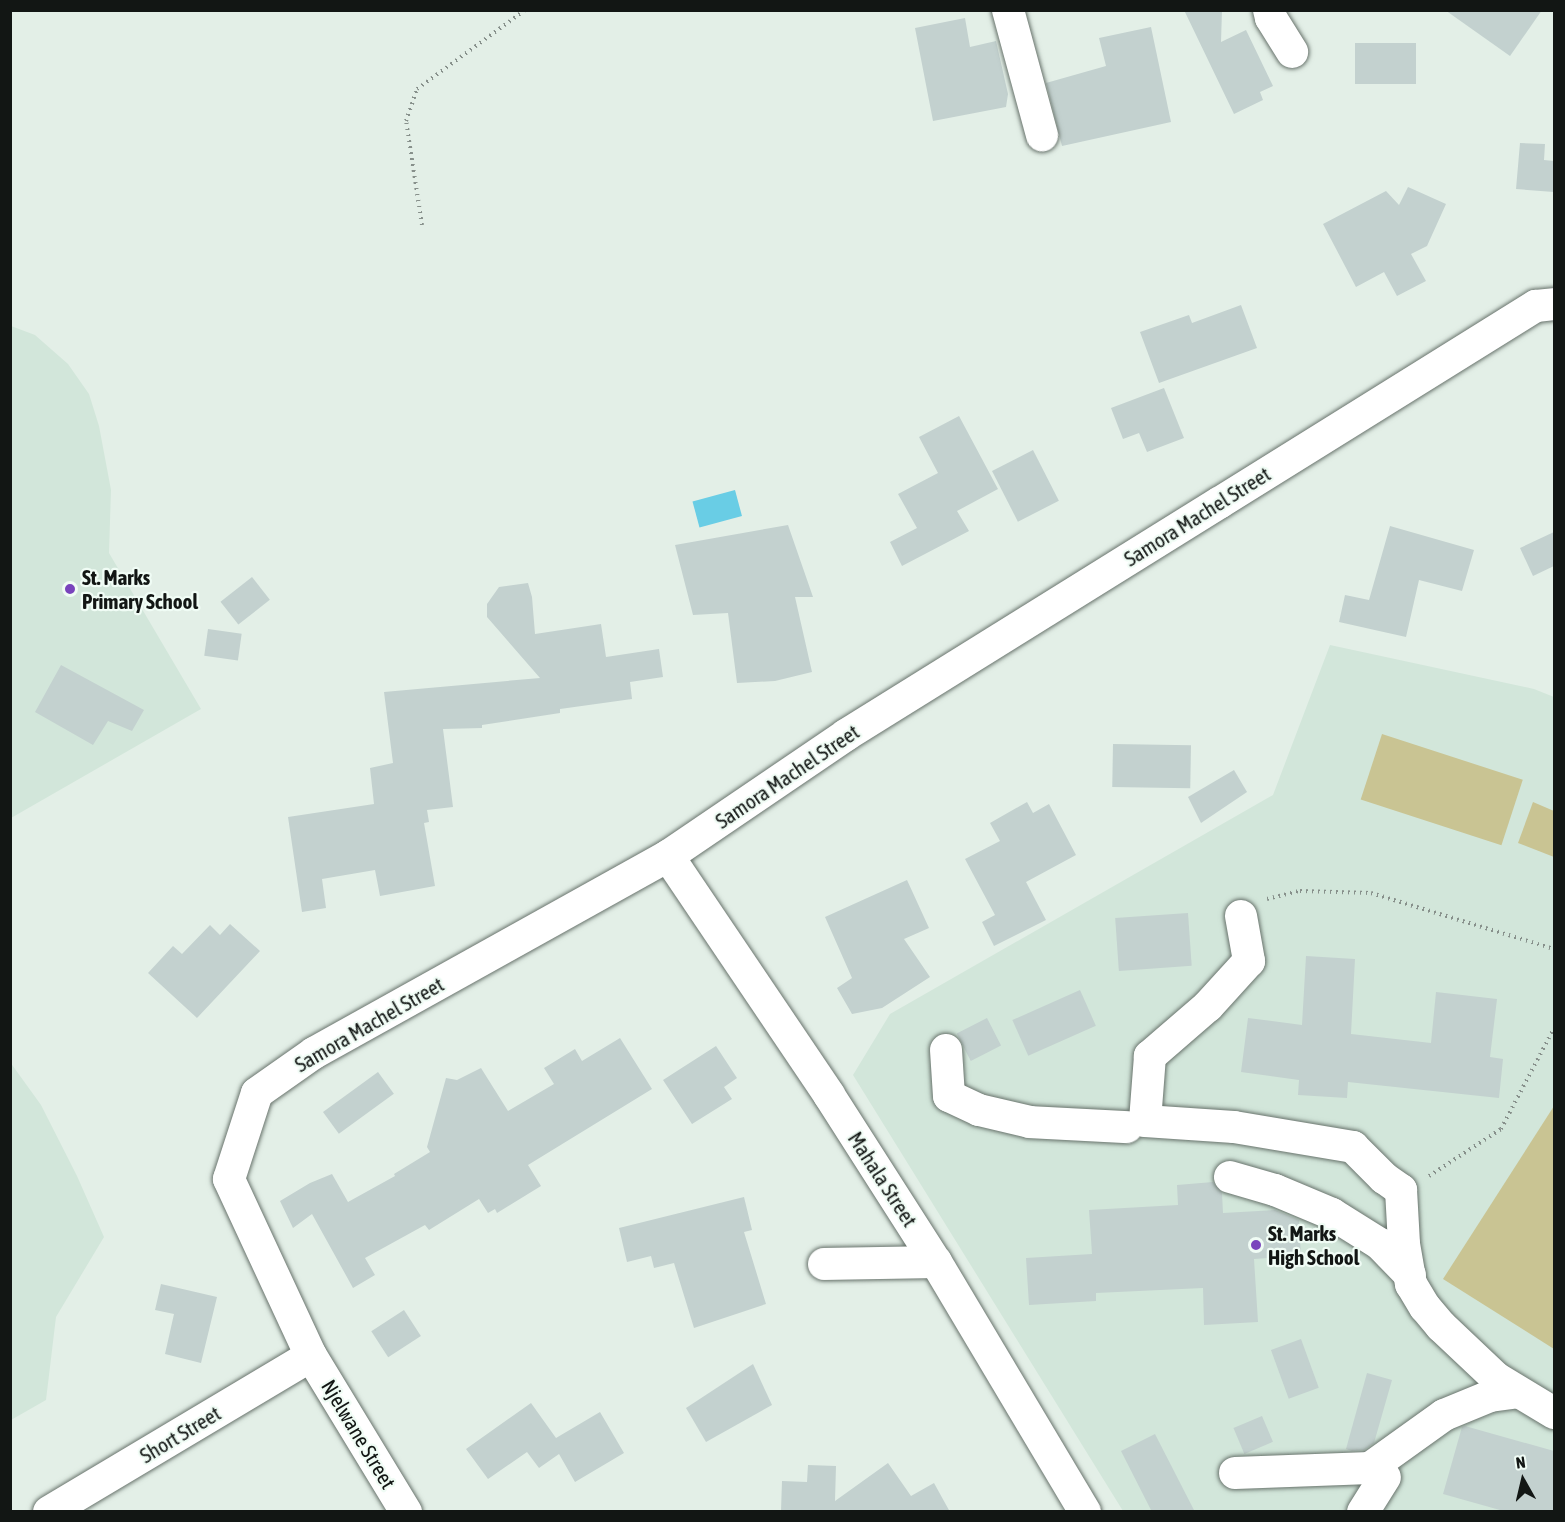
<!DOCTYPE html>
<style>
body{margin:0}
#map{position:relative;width:1565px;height:1522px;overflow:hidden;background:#e3efe7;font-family:"Asap Condensed",sans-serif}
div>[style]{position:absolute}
.built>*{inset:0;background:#d2e6da}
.green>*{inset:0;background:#c9c493;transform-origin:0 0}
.water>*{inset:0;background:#69cde5;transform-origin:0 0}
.building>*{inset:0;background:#c3d1cf;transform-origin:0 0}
.path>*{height:4px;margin-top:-2px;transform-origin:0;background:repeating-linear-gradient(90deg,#87908b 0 1.5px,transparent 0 6px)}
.roads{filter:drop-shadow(0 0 2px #68736c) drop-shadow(0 0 2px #68736c)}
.minor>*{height:32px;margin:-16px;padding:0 16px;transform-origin:16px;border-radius:16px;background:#fff}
.dots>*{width:16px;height:16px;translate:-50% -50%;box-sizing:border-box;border:3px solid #f0fcf5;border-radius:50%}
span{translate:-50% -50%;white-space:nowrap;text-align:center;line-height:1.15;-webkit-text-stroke:4.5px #f0fcf5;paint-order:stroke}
.street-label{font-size:21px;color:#121614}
.poi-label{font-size:21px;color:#121614;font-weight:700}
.left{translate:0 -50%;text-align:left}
.frame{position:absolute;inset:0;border:12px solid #121614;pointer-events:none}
.north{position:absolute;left:1493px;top:1450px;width:60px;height:60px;-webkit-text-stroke:4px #f0fcf5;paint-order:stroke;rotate:352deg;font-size:16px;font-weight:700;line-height:24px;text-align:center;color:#121614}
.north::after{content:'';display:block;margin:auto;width:21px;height:27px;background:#121614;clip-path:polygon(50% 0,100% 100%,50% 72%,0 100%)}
</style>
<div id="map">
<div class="built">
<i style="clip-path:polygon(11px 326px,35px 335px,68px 364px,89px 394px,99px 426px,111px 490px,109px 553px,201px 709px,11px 818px)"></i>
<i style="clip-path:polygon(1330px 645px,1534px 689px,1554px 697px,1554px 1511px,1123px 1511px,853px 1075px,890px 1014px,1273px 795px)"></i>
<i style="clip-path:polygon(10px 1062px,41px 1105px,77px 1176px,104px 1237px,56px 1317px,46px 1400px,11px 1420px)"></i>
</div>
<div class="green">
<i style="left:1382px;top:734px;width:148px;height:69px;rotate:18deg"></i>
<i style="clip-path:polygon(1533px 802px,1554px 811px,1554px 857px,1518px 843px)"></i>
<i style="clip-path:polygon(1554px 1106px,1554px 1349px,1443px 1279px)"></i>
</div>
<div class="water">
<i style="left:735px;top:490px;width:27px;height:44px;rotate:75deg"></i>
</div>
<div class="building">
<i style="clip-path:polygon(1184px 10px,1222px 10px,1221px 42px,1246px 30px,1273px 86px,1260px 92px,1263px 100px,1234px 114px)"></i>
<i style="clip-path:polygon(1445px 10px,1542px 10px,1510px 56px)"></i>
<i style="clip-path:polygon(965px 18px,970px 47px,996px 41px,1008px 94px,1006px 107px,933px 121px,915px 28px)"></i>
<i style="clip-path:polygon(1151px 27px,1171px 122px,1062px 146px,1046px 83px,1106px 66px,1099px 38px)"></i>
<i style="left:1355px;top:43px;width:61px;height:41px"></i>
<i style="clip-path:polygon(1520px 143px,1545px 144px,1544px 160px,1554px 161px,1554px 192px,1516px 189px)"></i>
<i style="clip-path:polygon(1408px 187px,1446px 204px,1427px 246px,1411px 254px,1426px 281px,1397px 296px,1384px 272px,1356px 287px,1323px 224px,1386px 191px,1399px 205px)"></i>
<i style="clip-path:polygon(1241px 305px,1257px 348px,1159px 383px,1140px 332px,1189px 315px,1192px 323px)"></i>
<i style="clip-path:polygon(1164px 388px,1184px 438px,1147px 452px,1139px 433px,1123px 439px,1111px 408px)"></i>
<i style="clip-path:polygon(959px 416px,998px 489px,957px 511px,969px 531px,902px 566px,890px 542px,917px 528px,898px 494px,938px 473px,919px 437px)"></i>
<i style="left:1033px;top:450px;width:57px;height:46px;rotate:63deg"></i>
<i style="clip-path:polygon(788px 525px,813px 597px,795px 597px,812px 672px,775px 681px,737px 683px,728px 613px,693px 615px,675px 545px)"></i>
<i style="clip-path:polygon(1390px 526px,1474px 550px,1462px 591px,1419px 580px,1406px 637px,1339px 622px,1345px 595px,1369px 600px)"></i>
<i style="clip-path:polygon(1554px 532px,1554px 566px,1533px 576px,1520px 548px)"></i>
<i style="left:252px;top:577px;width:29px;height:40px;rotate:52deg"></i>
<i style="clip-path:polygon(528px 583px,532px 597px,535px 634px,601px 624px,606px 657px,659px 649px,663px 677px,630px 682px,632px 699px,560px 709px,560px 713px,482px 725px,482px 728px,443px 729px,453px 807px,427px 810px,429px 822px,424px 823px,435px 886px,380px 896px,375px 870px,322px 879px,326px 908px,302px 912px,288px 817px,374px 804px,370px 768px,393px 763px,384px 692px,540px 678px,487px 617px,487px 604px,499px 587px)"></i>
<i style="left:208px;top:629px;width:34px;height:27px;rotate:8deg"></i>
<i style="clip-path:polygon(61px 665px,144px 710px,132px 731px,108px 721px,93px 745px,35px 712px)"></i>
<i style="left:1113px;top:744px;width:78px;height:43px;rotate:1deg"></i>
<i style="clip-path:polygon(1234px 770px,1247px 792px,1201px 823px,1188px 797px)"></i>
<i style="clip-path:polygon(1027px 802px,1033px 813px,1049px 804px,1076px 855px,1026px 882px,1046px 920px,994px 946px,982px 922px,995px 915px,965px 859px,1000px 841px,990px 823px)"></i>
<i style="clip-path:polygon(907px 880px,929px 928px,904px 939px,930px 977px,882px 1008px,852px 1014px,837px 988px,852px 978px,825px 917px)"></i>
<i style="left:1188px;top:913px;width:53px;height:73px;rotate:86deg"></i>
<i style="clip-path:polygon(230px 924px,260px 951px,197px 1018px,148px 973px,173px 946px,182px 954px,210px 925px,220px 935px)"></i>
<i style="clip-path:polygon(1306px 956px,1355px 959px,1351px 1034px,1431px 1043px,1436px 992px,1497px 999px,1490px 1057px,1503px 1059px,1499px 1098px,1348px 1082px,1347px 1098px,1298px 1095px,1299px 1080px,1241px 1072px,1248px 1018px,1302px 1025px)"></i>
<i style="left:1080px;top:990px;width:39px;height:74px;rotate:66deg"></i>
<i style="left:987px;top:1018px;width:31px;height:34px;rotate:63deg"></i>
<i style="clip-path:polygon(620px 1038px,652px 1089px,528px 1165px,541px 1186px,497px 1213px,495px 1209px,488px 1213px,479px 1199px,429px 1230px,425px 1225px,365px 1258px,375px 1275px,353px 1288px,312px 1214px,293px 1228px,280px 1201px,310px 1183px,332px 1174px,348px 1202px,395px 1176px,394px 1174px,430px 1152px,427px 1147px,446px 1078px,457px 1080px,481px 1068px,508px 1111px,554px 1084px,544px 1068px,575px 1049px,582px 1061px)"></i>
<i style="clip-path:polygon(716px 1046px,737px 1078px,724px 1087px,732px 1099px,692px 1124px,663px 1080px)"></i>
<i style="left:378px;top:1072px;width:27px;height:68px;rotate:54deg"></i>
<i style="clip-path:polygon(1213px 1182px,1222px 1193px,1223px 1213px,1275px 1210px,1299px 1220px,1301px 1256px,1254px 1259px,1258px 1322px,1204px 1325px,1203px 1288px,1096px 1293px,1096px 1301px,1029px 1305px,1026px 1258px,1092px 1254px,1089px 1210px,1178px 1205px,1177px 1185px)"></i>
<i style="clip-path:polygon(744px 1197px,752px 1230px,744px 1232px,766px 1304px,694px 1328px,674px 1263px,654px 1268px,651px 1256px,627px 1262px,619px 1228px)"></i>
<i style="clip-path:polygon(161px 1284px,217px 1297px,201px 1363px,165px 1354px,174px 1314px,155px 1310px)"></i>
<i style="left:404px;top:1310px;width:31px;height:39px;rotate:57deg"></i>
<i style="left:1301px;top:1339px;width:52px;height:32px;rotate:70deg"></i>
<i style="clip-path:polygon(753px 1364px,772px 1405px,706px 1442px,686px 1408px)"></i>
<i style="clip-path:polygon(1367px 1373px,1392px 1380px,1374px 1443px,1364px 1450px,1352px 1451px,1346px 1449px)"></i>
<i style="clip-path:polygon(531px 1403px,556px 1438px,600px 1412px,624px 1453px,575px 1482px,559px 1454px,539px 1468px,527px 1452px,488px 1479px,466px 1449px)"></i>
<i style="left:1262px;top:1416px;width:28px;height:31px;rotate:67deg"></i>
<i style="clip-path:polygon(1465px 1426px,1554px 1451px,1554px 1512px,1507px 1512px,1443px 1494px,1462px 1427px)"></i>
<i style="clip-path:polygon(1155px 1434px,1195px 1512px,1152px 1512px,1121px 1451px)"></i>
<i style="clip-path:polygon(888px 1463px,911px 1496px,934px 1483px,950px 1512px,781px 1511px,782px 1481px,807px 1482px,808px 1465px,836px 1466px,835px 1501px)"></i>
</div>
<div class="path">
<i style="left:422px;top:225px;width:105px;rotate:-98.7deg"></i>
<i style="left:406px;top:121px;width:34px;rotate:-71deg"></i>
<i style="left:417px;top:89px;width:134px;rotate:-36.2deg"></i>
<i style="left:1267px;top:899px;width:34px;rotate:-14deg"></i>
<i style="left:1300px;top:891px;width:71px;rotate:1.6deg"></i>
<i style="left:1371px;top:893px;width:191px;rotate:17deg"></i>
<i style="left:1429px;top:1176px;width:86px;rotate:-33.1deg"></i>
<i style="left:1501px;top:1129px;width:114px;rotate:-62.3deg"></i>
</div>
<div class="roads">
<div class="minor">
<i style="left:1008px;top:10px;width:130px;rotate:74.8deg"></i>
<i style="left:1269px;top:10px;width:8px;rotate:76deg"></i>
<i style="left:1271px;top:18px;width:40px;rotate:58deg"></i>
<i style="left:668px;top:856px;width:288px;rotate:56deg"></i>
<i style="left:829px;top:1095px;width:198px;rotate:57.4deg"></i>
<i style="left:936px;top:1262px;width:291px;rotate:59.2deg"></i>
<i style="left:1241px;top:916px;width:46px;rotate:79.9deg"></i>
<i style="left:1249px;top:961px;width:61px;rotate:132.3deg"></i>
<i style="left:1208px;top:1006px;width:77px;rotate:139.2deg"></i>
<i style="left:1150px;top:1056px;width:65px;rotate:94.4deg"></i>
<i style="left:1145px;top:1121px;width:89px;rotate:3.9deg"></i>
<i style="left:1234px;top:1127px;width:121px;rotate:9.5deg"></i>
<i style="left:1353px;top:1147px;width:44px;rotate:45deg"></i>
<i style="left:1384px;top:1178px;width:21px;rotate:35deg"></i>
<i style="left:1401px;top:1190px;width:54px;rotate:86.8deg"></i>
<i style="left:1404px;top:1244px;width:41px;rotate:80.1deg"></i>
<i style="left:1411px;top:1284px;width:27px;rotate:59deg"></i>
<i style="left:1425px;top:1307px;width:25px;rotate:50deg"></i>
<i style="left:1441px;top:1326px;width:76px;rotate:43.4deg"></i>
<i style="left:1496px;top:1378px;width:68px;rotate:31.1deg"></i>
<i style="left:946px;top:1050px;width:46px;rotate:86.3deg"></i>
<i style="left:949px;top:1096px;width:33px;rotate:25deg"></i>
<i style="left:979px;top:1110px;width:52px;rotate:13.2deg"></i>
<i style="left:1030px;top:1122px;width:97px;rotate:3deg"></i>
<i style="left:1230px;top:1177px;width:47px;rotate:16.1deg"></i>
<i style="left:1275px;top:1190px;width:62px;rotate:22.8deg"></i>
<i style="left:1332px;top:1214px;width:57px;rotate:32deg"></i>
<i style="left:1380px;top:1244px;width:43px;rotate:45.9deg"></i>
<i style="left:824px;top:1264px;width:112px;rotate:-1deg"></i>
<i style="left:1235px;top:1473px;width:135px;rotate:-2.1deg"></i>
<i style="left:1370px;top:1468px;width:91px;rotate:-35.6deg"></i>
<i style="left:1444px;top:1415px;width:50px;rotate:-22.4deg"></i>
<i style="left:1490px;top:1396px;width:28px;rotate:-8deg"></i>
<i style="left:49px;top:1512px;width:305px;rotate:-30.8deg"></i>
<i style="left:406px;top:1512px;width:183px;rotate:-121.3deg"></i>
<i style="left:311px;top:1356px;width:195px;rotate:-114.9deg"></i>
<i style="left:229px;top:1179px;width:90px;rotate:-72deg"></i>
<i style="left:257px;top:1093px;width:70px;rotate:-35.1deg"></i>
<i style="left:314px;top:1053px;width:405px;rotate:-29.1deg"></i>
<i style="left:668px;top:856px;width:215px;rotate:-34.2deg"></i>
<i style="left:846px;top:735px;width:439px;rotate:-31.9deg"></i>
<i style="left:1219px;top:503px;width:373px;rotate:-31.9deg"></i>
<i style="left:1536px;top:306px;width:18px;rotate:-6deg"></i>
<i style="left:1363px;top:1512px;width:41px;rotate:-57.8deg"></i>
</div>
</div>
<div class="dots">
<i style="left:70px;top:589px;background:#7944bc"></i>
<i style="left:1256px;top:1245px;background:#7944bc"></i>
</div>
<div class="street-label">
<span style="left:1197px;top:516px;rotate:-32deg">Samora Machel Street</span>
<span style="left:787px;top:776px;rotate:-34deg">Samora Machel Street</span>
<span style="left:369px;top:1024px;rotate:-30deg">Samora Machel Street</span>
<span style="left:883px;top:1179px;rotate:57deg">Mahala Street</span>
<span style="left:180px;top:1434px;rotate:-31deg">Short Street</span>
<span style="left:359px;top:1434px;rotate:59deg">Njelwane Street</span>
</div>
<div class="poi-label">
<span class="left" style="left:82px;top:589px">St. Marks<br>Primary School</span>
<span class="left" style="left:1268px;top:1245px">St. Marks<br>High School</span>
</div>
<div class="frame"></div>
<div class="north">N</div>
</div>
